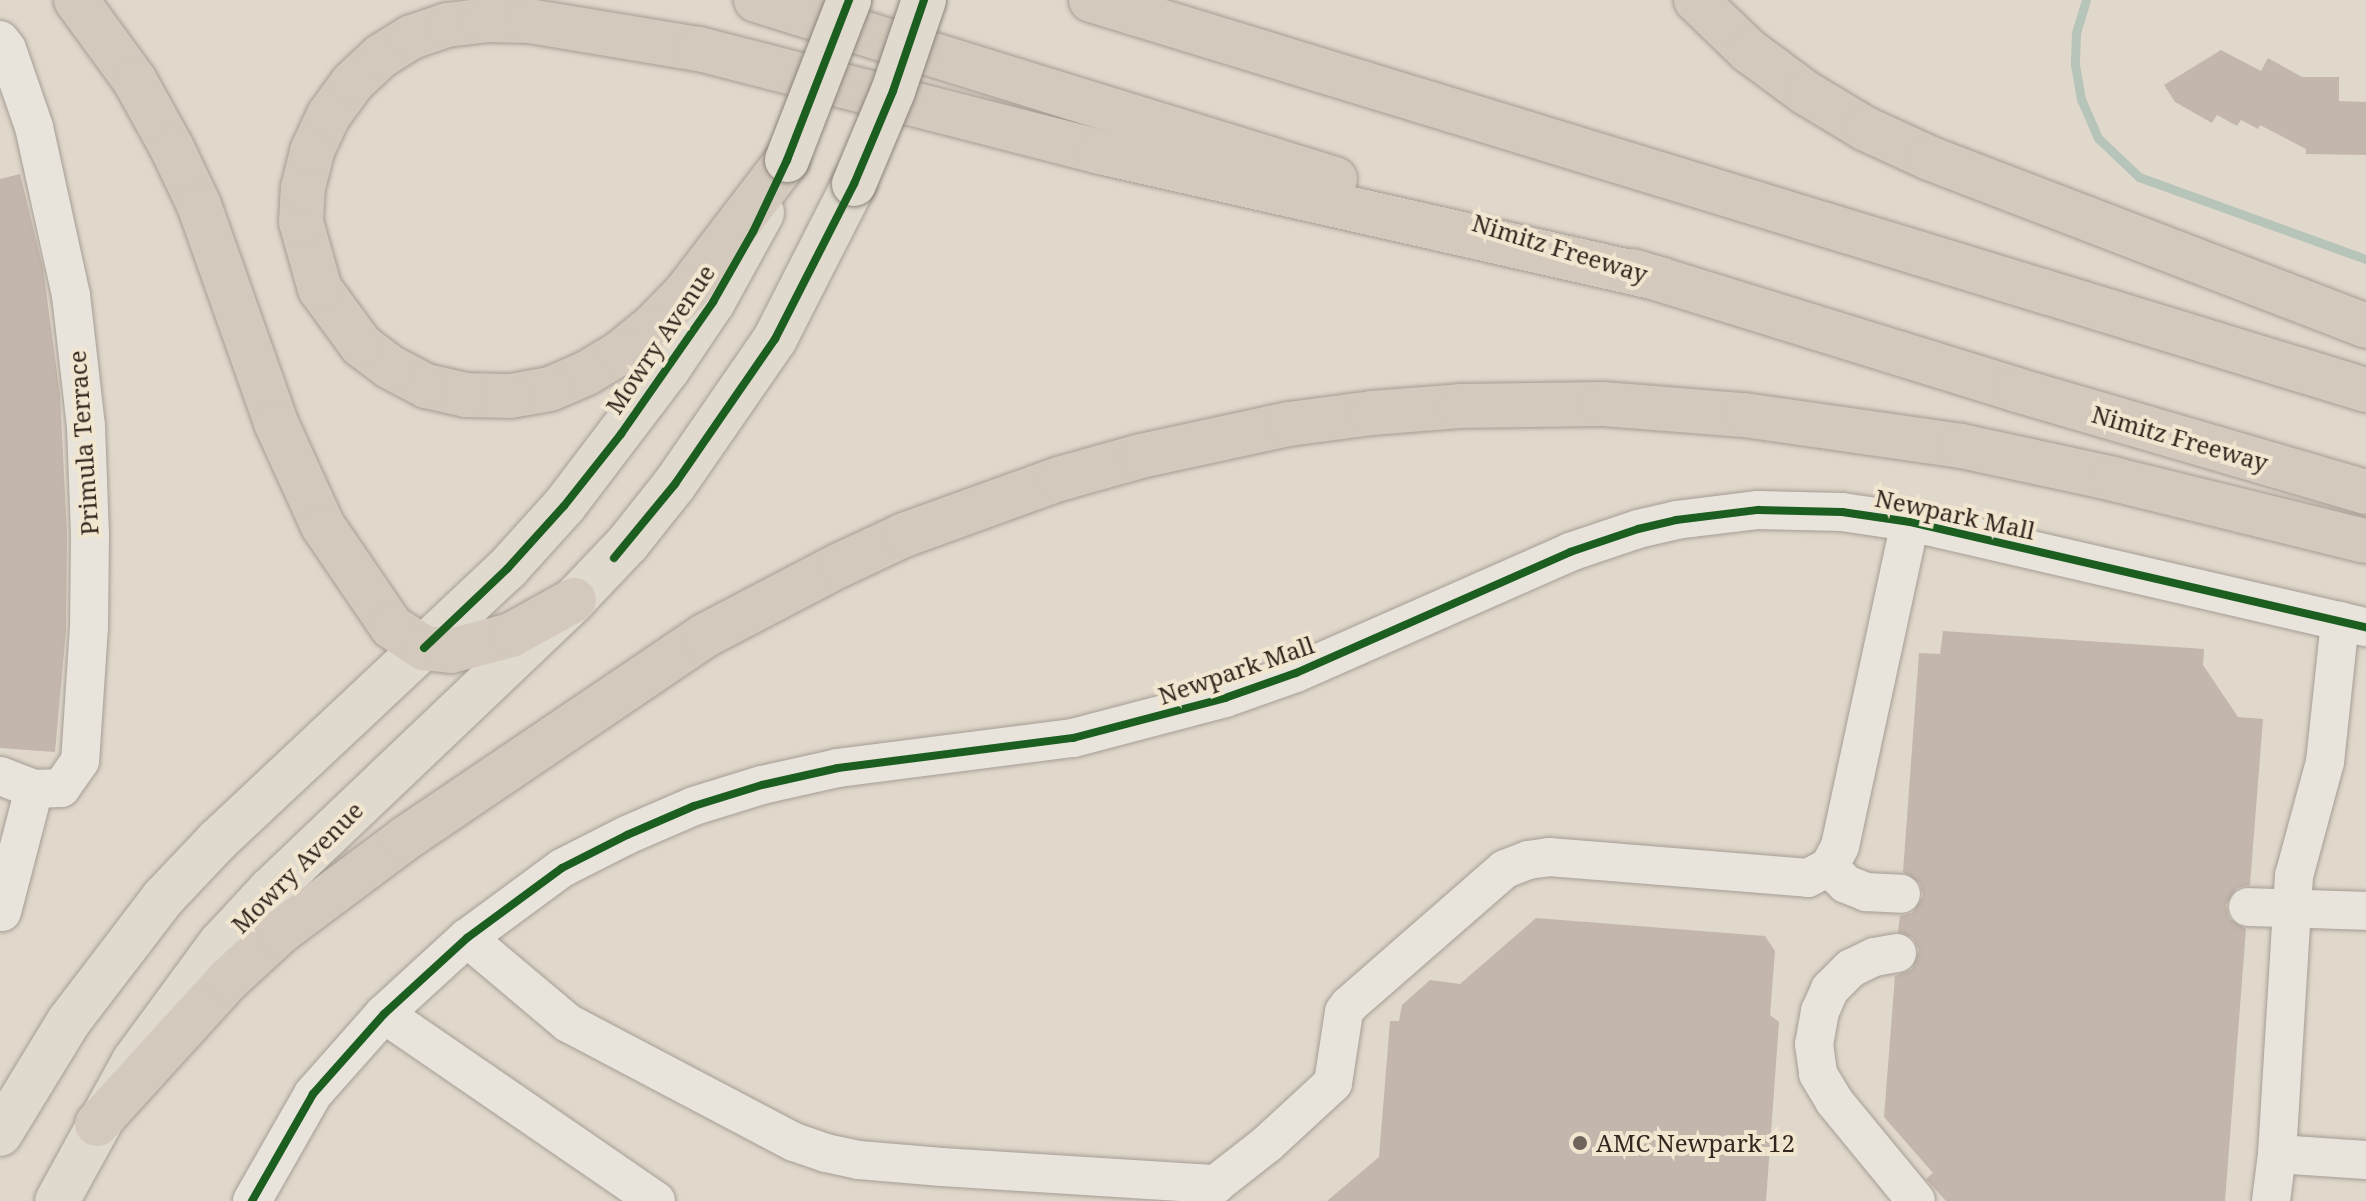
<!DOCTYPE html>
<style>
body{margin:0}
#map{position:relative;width:2366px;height:1201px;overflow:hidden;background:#e0d8cb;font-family:"Noto Serif",serif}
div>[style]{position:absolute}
.stream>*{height:9px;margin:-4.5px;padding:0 4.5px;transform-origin:4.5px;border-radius:4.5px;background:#b6c4ba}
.building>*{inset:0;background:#c3b6ac}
.roads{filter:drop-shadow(0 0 2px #a59d94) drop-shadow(0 0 2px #a59d94)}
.minor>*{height:38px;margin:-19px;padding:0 19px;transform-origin:19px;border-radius:19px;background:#e8e4dc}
.major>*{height:44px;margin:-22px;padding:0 22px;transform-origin:22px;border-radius:22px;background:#e0d9ce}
.highway>*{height:44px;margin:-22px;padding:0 22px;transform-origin:22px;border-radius:22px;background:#d3c9bc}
.bridges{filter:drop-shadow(0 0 2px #8b837b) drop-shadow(0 0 2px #8b837b)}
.major-bridge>*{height:44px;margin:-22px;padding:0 22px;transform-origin:22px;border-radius:22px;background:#e0d9ce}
.cycleway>*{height:8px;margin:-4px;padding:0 4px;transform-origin:4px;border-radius:4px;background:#1b5e20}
.dots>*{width:22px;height:22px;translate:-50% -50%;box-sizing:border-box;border:4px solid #f1e6d0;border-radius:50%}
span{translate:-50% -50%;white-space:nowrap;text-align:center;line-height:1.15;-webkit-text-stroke:8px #f1e6d0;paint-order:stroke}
.street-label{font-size:24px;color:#32261e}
.poi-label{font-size:24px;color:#32261e}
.left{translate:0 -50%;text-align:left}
</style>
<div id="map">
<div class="stream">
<i style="left:2086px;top:0;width:34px;rotate:107deg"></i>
<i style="left:2076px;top:33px;width:32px;rotate:92deg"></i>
<i style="left:2075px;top:65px;width:35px;rotate:80deg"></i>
<i style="left:2081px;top:99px;width:43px;rotate:66.4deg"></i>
<i style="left:2098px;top:138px;width:57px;rotate:43.6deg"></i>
<i style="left:2139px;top:177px;width:241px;rotate:19.9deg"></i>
</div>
<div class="building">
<i style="clip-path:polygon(2221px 50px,2261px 71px,2268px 58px,2302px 77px,2339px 77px,2339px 101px,2366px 102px,2366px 155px,2306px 154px,2306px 149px,2260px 125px,2258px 129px,2241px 120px,2237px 126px,2217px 115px,2212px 123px,2175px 102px,2164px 85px)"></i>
<i style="clip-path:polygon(20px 174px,43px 268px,60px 395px,67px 534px,66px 630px,55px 752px,0 748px,0 179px)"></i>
<i style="clip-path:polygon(1943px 631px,2204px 649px,2203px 665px,2238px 717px,2263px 719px,2250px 885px,2237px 888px,2226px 905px,2229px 918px,2246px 929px,2225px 1201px,1946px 1201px,1926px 1179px,1933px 1173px,1884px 1117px,1895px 976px,1912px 969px,1919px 950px,1913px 938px,1898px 932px,1900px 916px,1912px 913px,1923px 896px,1920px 883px,1903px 872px,1919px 653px,1940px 654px)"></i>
<i style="clip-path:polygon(1536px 918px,1765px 936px,1775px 951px,1770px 1015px,1779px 1022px,1766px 1201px,1327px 1201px,1379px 1157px,1390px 1021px,1399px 1021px,1402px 1005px,1430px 980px,1460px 984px)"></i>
</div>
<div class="roads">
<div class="minor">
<i style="left:0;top:40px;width:11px;rotate:52deg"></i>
<i style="left:7px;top:49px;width:83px;rotate:70.9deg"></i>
<i style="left:34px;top:127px;width:172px;rotate:77.6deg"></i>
<i style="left:71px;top:295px;width:132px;rotate:83.5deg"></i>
<i style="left:86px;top:426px;width:108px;rotate:87.9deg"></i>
<i style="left:90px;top:534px;width:93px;rotate:90.6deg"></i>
<i style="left:89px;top:627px;width:134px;rotate:93.8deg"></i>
<i style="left:80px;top:761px;width:33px;rotate:125deg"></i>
<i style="left:61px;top:788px;width:27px;rotate:178deg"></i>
<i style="left:34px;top:789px;width:36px;rotate:-159deg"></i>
<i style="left:1829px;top:867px;width:24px;rotate:45deg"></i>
<i style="left:1846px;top:884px;width:22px;rotate:22deg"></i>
<i style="left:1866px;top:892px;width:35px;rotate:3deg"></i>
<i style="left:2248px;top:907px;width:118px;rotate:1.9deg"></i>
<i style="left:2px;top:912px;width:127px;rotate:-75.4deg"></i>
<i style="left:467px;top:938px;width:132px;rotate:40.1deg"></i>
<i style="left:568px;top:1023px;width:255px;rotate:27.8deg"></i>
<i style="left:794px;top:1142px;width:34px;rotate:19deg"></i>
<i style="left:826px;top:1153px;width:34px;rotate:12deg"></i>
<i style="left:859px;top:1160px;width:83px;rotate:4.8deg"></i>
<i style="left:942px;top:1167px;width:275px;rotate:3.6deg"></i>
<i style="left:1216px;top:1184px;width:65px;rotate:-38.1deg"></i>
<i style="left:1267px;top:1144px;width:90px;rotate:-42.7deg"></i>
<i style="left:1333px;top:1083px;width:72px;rotate:-81.2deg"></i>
<i style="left:1344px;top:1012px;width:9px;rotate:-54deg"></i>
<i style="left:1349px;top:1005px;width:207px;rotate:-41.1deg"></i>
<i style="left:1505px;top:869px;width:25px;rotate:-21deg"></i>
<i style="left:1528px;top:860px;width:21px;rotate:-8deg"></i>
<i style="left:1549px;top:857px;width:260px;rotate:4.6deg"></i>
<i style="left:1808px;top:878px;width:24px;rotate:-28deg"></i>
<i style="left:1829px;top:867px;width:24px;rotate:-62deg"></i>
<i style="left:1840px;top:846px;width:331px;rotate:-77.8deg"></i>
<i style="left:1897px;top:953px;width:23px;rotate:170deg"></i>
<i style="left:1874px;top:957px;width:25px;rotate:154deg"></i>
<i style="left:1851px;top:968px;width:30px;rotate:135deg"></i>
<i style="left:1830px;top:989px;width:24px;rotate:114deg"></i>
<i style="left:1820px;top:1011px;width:34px;rotate:100deg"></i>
<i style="left:1814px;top:1044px;width:30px;rotate:82deg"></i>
<i style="left:1818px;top:1074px;width:31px;rotate:59deg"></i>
<i style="left:1834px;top:1101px;width:129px;rotate:50.6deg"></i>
<i style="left:384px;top:1014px;width:330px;rotate:34.5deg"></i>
<i style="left:2277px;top:1154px;width:89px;rotate:3.9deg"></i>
<i style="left:252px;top:1201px;width:123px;rotate:-60.3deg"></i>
<i style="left:313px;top:1094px;width:107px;rotate:-48.4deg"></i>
<i style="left:384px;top:1014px;width:113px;rotate:-42.5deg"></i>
<i style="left:467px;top:938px;width:118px;rotate:-36.4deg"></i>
<i style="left:562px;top:868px;width:73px;rotate:-26.9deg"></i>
<i style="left:627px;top:835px;width:73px;rotate:-23.4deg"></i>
<i style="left:694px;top:806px;width:71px;rotate:-17.2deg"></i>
<i style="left:762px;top:785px;width:78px;rotate:-12.6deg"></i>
<i style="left:838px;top:768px;width:237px;rotate:-7.3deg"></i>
<i style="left:1073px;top:738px;width:157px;rotate:-14.7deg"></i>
<i style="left:1225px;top:698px;width:75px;rotate:-19.4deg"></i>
<i style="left:1296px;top:673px;width:300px;rotate:-23.8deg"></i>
<i style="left:1570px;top:552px;width:72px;rotate:-18.7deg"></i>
<i style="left:1638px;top:529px;width:39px;rotate:-13deg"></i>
<i style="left:1676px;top:520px;width:83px;rotate:-7deg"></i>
<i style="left:1758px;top:510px;width:84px;rotate:1.4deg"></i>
<i style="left:1842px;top:512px;width:69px;rotate:8.4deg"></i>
<i style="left:1910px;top:522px;width:468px;rotate:13deg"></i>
<i style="left:2271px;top:1201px;width:47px;rotate:-82.7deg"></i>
<i style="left:2277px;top:1154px;width:279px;rotate:-86.5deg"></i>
<i style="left:2294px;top:876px;width:118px;rotate:-74.8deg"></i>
<i style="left:2325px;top:762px;width:142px;rotate:-83.9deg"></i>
</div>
<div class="major">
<i style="left:0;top:1134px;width:132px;rotate:-58.6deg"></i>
<i style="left:69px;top:1021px;width:155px;rotate:-52.6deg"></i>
<i style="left:163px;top:898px;width:79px;rotate:-46.5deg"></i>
<i style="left:217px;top:841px;width:398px;rotate:-43.2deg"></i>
<i style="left:507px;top:569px;width:85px;rotate:-47.9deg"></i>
<i style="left:564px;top:506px;width:172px;rotate:-52.8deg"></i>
<i style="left:668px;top:369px;width:81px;rotate:-56.1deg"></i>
<i style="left:713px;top:302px;width:102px;rotate:-61.2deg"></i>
<i style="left:57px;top:1201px;width:160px;rotate:-61.2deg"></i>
<i style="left:134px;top:1061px;width:145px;rotate:-53.7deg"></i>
<i style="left:220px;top:944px;width:74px;rotate:-47.2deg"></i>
<i style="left:270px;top:890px;width:420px;rotate:-43.6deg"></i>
<i style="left:574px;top:600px;width:79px;rotate:-46.5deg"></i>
<i style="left:628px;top:543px;width:75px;rotate:-51.5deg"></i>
<i style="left:675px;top:484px;width:176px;rotate:-55.4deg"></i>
<i style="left:775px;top:339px;width:174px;rotate:-63deg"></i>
</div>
<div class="highway">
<i style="left:76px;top:0;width:100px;rotate:53.9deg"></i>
<i style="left:135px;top:81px;width:77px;rotate:61.1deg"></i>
<i style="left:172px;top:148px;width:63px;rotate:64.7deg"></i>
<i style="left:199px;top:205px;width:231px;rotate:70.5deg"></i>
<i style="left:276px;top:423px;width:113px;rotate:65.5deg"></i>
<i style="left:323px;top:526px;width:122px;rotate:55.7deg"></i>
<i style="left:392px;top:627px;width:38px;rotate:33deg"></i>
<i style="left:424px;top:648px;width:27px;rotate:6deg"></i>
<i style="left:451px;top:651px;width:62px;rotate:-14.9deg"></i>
<i style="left:511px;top:635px;width:72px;rotate:-29.1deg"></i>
<i style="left:756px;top:0;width:606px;rotate:17.18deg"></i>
<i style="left:1091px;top:0;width:1333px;rotate:17.01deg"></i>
<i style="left:1696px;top:0;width:74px;rotate:43.9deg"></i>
<i style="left:1749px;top:51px;width:71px;rotate:36.4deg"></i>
<i style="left:1806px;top:93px;width:70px;rotate:31deg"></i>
<i style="left:1866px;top:129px;width:69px;rotate:24.7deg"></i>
<i style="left:1929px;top:158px;width:468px;rotate:21deg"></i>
<i style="left:787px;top:160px;width:166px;rotate:127.4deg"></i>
<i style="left:686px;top:292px;width:47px;rotate:134.1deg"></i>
<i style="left:653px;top:326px;width:43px;rotate:140.7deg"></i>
<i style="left:620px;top:353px;width:39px;rotate:149deg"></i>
<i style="left:587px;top:373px;width:40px;rotate:156.6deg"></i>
<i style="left:550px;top:389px;width:41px;rotate:170.1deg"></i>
<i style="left:510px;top:396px;width:44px;rotate:-178.7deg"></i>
<i style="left:466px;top:395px;width:41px;rotate:-167.3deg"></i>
<i style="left:426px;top:386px;width:41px;rotate:-152.2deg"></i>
<i style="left:390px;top:367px;width:36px;rotate:-143deg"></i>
<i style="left:361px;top:345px;width:69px;rotate:-126.2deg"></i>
<i style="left:320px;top:289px;width:70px;rotate:-105.8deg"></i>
<i style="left:301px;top:222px;width:34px;rotate:-87deg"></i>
<i style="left:303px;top:188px;width:38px;rotate:-76deg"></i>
<i style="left:312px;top:151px;width:40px;rotate:-65deg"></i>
<i style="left:329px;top:115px;width:39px;rotate:-54deg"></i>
<i style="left:352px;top:83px;width:40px;rotate:-43deg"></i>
<i style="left:381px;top:56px;width:36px;rotate:-32deg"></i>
<i style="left:412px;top:37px;width:37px;rotate:-19deg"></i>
<i style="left:447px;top:25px;width:38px;rotate:-7deg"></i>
<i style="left:485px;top:20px;width:44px;rotate:1.3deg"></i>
<i style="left:529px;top:21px;width:172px;rotate:9.4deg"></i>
<i style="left:699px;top:49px;width:414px;rotate:14.4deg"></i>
<i style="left:1100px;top:152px;width:575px;rotate:12.76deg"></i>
<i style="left:1633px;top:271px;width:402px;rotate:17.2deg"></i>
<i style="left:2017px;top:390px;width:364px;rotate:16.3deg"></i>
<i style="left:97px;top:1124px;width:195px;rotate:-47.7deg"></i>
<i style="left:228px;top:980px;width:69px;rotate:-42.7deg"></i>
<i style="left:279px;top:933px;width:159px;rotate:-36.8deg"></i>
<i style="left:406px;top:838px;width:360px;rotate:-34.1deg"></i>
<i style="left:704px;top:636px;width:153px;rotate:-27.6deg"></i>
<i style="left:840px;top:565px;width:71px;rotate:-25.1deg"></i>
<i style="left:904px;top:535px;width:165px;rotate:-19.9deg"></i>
<i style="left:1059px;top:479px;width:85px;rotate:-15.7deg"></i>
<i style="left:1141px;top:456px;width:151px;rotate:-12.2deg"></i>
<i style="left:1289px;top:424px;width:84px;rotate:-7.5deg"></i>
<i style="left:1372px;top:413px;width:88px;rotate:-4.5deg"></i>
<i style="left:1460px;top:406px;width:143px;rotate:-0.8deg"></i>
<i style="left:1603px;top:404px;width:141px;rotate:4.5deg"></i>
<i style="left:1744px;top:415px;width:219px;rotate:8.1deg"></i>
<i style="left:1961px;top:446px;width:156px;rotate:12.2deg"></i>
<i style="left:2113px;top:479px;width:260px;rotate:13.8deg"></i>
</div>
</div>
<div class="bridges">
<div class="major-bridge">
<i style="left:787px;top:160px;width:172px;rotate:-68.8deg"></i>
<i style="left:854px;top:184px;width:101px;rotate:-67.2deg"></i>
<i style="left:893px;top:91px;width:96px;rotate:-71.2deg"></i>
</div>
</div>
<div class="cycleway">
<i style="left:614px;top:558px;width:96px;rotate:-50.5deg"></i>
<i style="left:675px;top:484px;width:176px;rotate:-55.4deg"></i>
<i style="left:775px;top:339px;width:174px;rotate:-63deg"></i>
<i style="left:854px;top:184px;width:101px;rotate:-67.2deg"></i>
<i style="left:893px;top:91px;width:96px;rotate:-71.2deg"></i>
<i style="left:424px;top:648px;width:115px;rotate:-43.6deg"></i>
<i style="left:507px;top:569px;width:85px;rotate:-47.9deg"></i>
<i style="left:564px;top:506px;width:92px;rotate:-51.6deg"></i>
<i style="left:621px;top:434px;width:161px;rotate:-55.1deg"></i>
<i style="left:713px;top:302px;width:81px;rotate:-60.3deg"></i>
<i style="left:753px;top:232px;width:80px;rotate:-64.7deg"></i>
<i style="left:787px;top:160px;width:172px;rotate:-68.8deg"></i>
<i style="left:252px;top:1201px;width:123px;rotate:-60.3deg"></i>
<i style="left:313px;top:1094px;width:107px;rotate:-48.4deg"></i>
<i style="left:384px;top:1014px;width:113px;rotate:-42.5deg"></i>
<i style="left:467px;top:938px;width:118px;rotate:-36.4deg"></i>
<i style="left:562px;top:868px;width:73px;rotate:-26.9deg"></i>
<i style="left:627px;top:835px;width:73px;rotate:-23.4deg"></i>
<i style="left:694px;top:806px;width:71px;rotate:-17.2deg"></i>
<i style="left:762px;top:785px;width:78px;rotate:-12.6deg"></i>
<i style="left:838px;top:768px;width:237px;rotate:-7.3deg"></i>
<i style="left:1073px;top:738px;width:157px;rotate:-14.7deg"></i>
<i style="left:1225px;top:698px;width:75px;rotate:-19.4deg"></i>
<i style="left:1296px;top:673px;width:300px;rotate:-23.8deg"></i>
<i style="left:1570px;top:552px;width:72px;rotate:-18.7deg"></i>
<i style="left:1638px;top:529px;width:39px;rotate:-13deg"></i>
<i style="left:1676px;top:520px;width:83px;rotate:-7deg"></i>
<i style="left:1758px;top:510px;width:84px;rotate:1.4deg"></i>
<i style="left:1842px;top:512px;width:69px;rotate:8.4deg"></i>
<i style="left:1910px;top:522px;width:468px;rotate:13deg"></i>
</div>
<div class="dots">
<i style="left:1580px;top:1143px;background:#6f645b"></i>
</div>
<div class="street-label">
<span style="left:1560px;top:248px;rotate:17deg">Nimitz Freeway</span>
<span style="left:660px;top:339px;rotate:-56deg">Mowry Avenue</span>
<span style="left:2180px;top:438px;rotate:16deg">Nimitz Freeway</span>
<span style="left:83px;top:443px;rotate:-94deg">Primula Terrace</span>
<span style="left:1955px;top:514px;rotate:12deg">Newpark Mall</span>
<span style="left:1236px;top:670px;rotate:-19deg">Newpark Mall</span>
<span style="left:297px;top:867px;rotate:-45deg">Mowry Avenue</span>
</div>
<div class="poi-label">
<span class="left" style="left:1596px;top:1143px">AMC Newpark 12</span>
</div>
</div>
